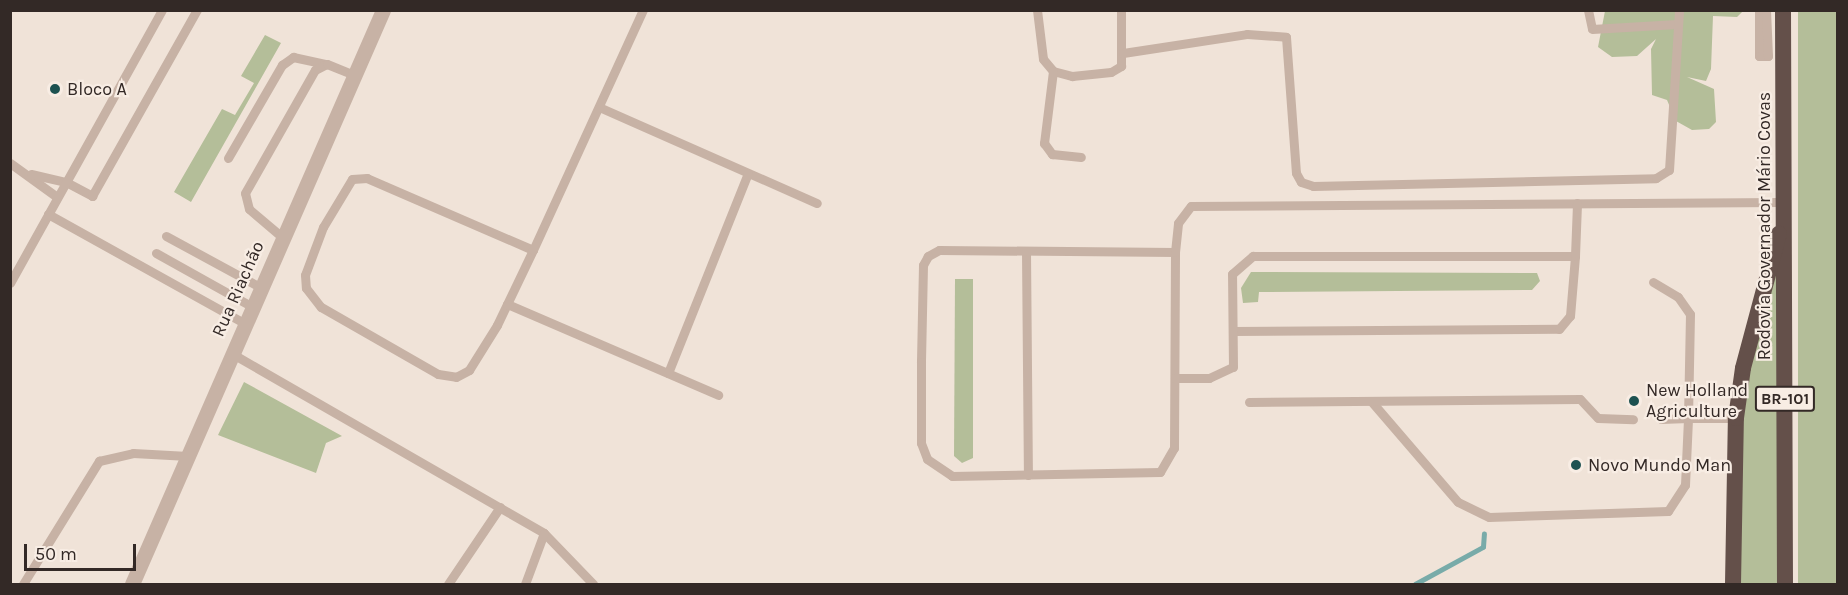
<!DOCTYPE html>
<meta charset="utf-8">
<style>
body{margin:0}
#map{position:relative;width:1848px;height:595px;overflow:hidden;background:#f0e3d8;font-family:Karla,sans-serif}
div>[style]{position:absolute}
.green>*{inset:0;background:#b4be99;transform-origin:0 0}
.stream>*{height:4.5px;margin:-2.25px;padding:0 2.25px;transform-origin:2.25px;border-radius:2.25px;background:#78aba9}
.service>*{height:9px;margin:-4.5px;padding:0 4.5px;transform-origin:4.5px;border-radius:4.5px;background:#c7b2a5}
.minor>*{height:15px;margin:-7.5px;padding:0 7.5px;transform-origin:7.5px;border-radius:7.5px;background:#c7b2a5}
.trunk>*{height:16px;margin:-8px;padding:0 8px;transform-origin:8px;border-radius:8px;background:#64504a}
.dots>*{width:16px;height:16px;translate:-50% -50%;box-sizing:border-box;border:3px solid #f8ede4;border-radius:50%}
span{translate:-50% -50%;white-space:nowrap;text-align:center;line-height:1.15;-webkit-text-stroke:4.5px #f8ede4;paint-order:stroke}
.shield-label span{padding:2px 4px;background:#f8ede4;border:2px solid;border-radius:4px;-webkit-text-stroke-width:0}
.shield-label{font-size:16px;color:#332926;font-weight:700}
.poi-label{font-size:18px;color:#332926}
.left{translate:0 -50%;text-align:left}
.street-label{font-size:18px;color:#332926}
.frame{position:absolute;inset:0;border:12px solid #332926;pointer-events:none}
.scale{position:absolute;left:24px;top:544px;width:112px;height:27px;box-sizing:border-box;border:3px solid #332926;border-top:0;padding-left:8px;font-size:18px;line-height:21px;white-space:nowrap;color:#332926;-webkit-text-stroke:4px #f8ede4;paint-order:stroke}
</style>
<div id="map">
<div class="green">
<i style="clip-path:polygon(1605px 11px,1743px 11px,1737px 17px,1713px 16px,1711px 69px,1706px 81px,1687px 77px,1714px 89px,1716px 122px,1709px 129px,1692px 130px,1676px 121px,1667px 100px,1652px 95px,1651px 49px,1656px 39px,1637px 56px,1612px 57px,1598px 47px)"></i>
<i style="left:1798px;top:11px;width:39px;height:573px"></i>
<i style="clip-path:polygon(265px 35px,281px 43px,191px 202px,174px 192px,222px 109px,235px 115px,254px 83px,241px 76px)"></i>
<i style="clip-path:polygon(1785px 213px,1778px 584px,1734px 584px,1736px 418px)"></i>
<i style="clip-path:polygon(1251px 272px,1537px 273px,1540px 281px,1532px 290px,1259px 292px,1258px 302px,1243px 303px,1241px 288px)"></i>
<i style="clip-path:polygon(955px 279px,973px 279px,973px 458px,962px 463px,954px 456px)"></i>
<i style="clip-path:polygon(244px 382px,342px 436px,326px 443px,316px 473px,218px 435px)"></i>
</div>
<div class="stream">
<i style="left:1415px;top:584px;width:77px;rotate:-28.6deg"></i>
<i style="left:1483px;top:547px;width:13px;rotate:-86deg"></i>
</div>
<div class="service">
<i style="left:1037px;top:10px;width:49px;rotate:83deg"></i>
<i style="left:1043px;top:59px;width:16px;rotate:50deg"></i>
<i style="left:1053px;top:71px;width:20px;rotate:15deg"></i>
<i style="left:1072px;top:76px;width:39px;rotate:-6deg"></i>
<i style="left:1111px;top:72px;width:12px;rotate:-31deg"></i>
<i style="left:1121px;top:66px;width:56px;rotate:-90deg"></i>
<i style="left:1588px;top:10px;width:19px;rotate:78deg"></i>
<i style="left:1592px;top:29px;width:85px;rotate:-3.4deg"></i>
<i style="left:1759px;top:10px;width:46px;rotate:90deg"></i>
<i style="left:1759px;top:56px;width:9px"></i>
<i style="left:1768px;top:56px;width:46px;rotate:-92.5deg"></i>
<i style="left:1123px;top:53px;width:125px;rotate:-8.7deg"></i>
<i style="left:1247px;top:34px;width:39px;rotate:4deg"></i>
<i style="left:1286px;top:37px;width:136px;rotate:85.8deg"></i>
<i style="left:1296px;top:173px;width:10px;rotate:61deg"></i>
<i style="left:1301px;top:182px;width:13px;rotate:18deg"></i>
<i style="left:1313px;top:186px;width:343px;rotate:-1.3deg"></i>
<i style="left:1656px;top:178px;width:15px;rotate:-32deg"></i>
<i style="left:1669px;top:170px;width:160px;rotate:-86.4deg"></i>
<i style="left:1053px;top:71px;width:73px;rotate:97.1deg"></i>
<i style="left:1044px;top:143px;width:14px;rotate:54deg"></i>
<i style="left:1052px;top:154px;width:29px;rotate:6deg"></i>
<i style="left:599px;top:107px;width:238px;rotate:23.8deg"></i>
<i style="left:228px;top:158px;width:108px;rotate:-59.9deg"></i>
<i style="left:282px;top:65px;width:14px;rotate:-36deg"></i>
<i style="left:293px;top:57px;width:35px;rotate:12deg"></i>
<i style="left:10px;top:163px;width:58px;rotate:35.9deg"></i>
<i style="left:31px;top:174px;width:36px;rotate:13deg"></i>
<i style="left:66px;top:182px;width:30px;rotate:28deg"></i>
<i style="left:92px;top:196px;width:214px;rotate:-60.6deg"></i>
<i style="left:48px;top:214px;width:224px;rotate:29.1deg"></i>
<i style="left:166px;top:236px;width:107px;rotate:28.5deg"></i>
<i style="left:282px;top:237px;width:43px;rotate:-139.7deg"></i>
<i style="left:249px;top:209px;width:16px;rotate:-104deg"></i>
<i style="left:245px;top:193px;width:142px;rotate:-60.4deg"></i>
<i style="left:315px;top:70px;width:13px;rotate:-27deg"></i>
<i style="left:327px;top:64px;width:29px;rotate:22deg"></i>
<i style="left:533px;top:250px;width:181px;rotate:-156.6deg"></i>
<i style="left:367px;top:178px;width:15px;rotate:176deg"></i>
<i style="left:352px;top:179px;width:56px;rotate:121.1deg"></i>
<i style="left:323px;top:227px;width:51px;rotate:110.6deg"></i>
<i style="left:305px;top:275px;width:13px;rotate:86deg"></i>
<i style="left:306px;top:288px;width:24px;rotate:52deg"></i>
<i style="left:321px;top:307px;width:135px;rotate:29.8deg"></i>
<i style="left:438px;top:374px;width:18px;rotate:9deg"></i>
<i style="left:456px;top:377px;width:15px;rotate:-28deg"></i>
<i style="left:469px;top:370px;width:53px;rotate:-58.1deg"></i>
<i style="left:497px;top:325px;width:83px;rotate:-64.4deg"></i>
<i style="left:533px;top:250px;width:264px;rotate:-65.4deg"></i>
<i style="left:1026px;top:252px;width:223px;rotate:89.5deg"></i>
<i style="left:1175px;top:252px;width:236px;rotate:-179.5deg"></i>
<i style="left:939px;top:250px;width:13px;rotate:151deg"></i>
<i style="left:928px;top:256px;width:10px;rotate:119deg"></i>
<i style="left:923px;top:265px;width:97px;rotate:91.2deg"></i>
<i style="left:921px;top:362px;width:81px;rotate:90deg"></i>
<i style="left:921px;top:443px;width:17px;rotate:69deg"></i>
<i style="left:927px;top:459px;width:30px;rotate:34deg"></i>
<i style="left:952px;top:476px;width:208px;rotate:-1.1deg"></i>
<i style="left:1160px;top:472px;width:28px;rotate:-60deg"></i>
<i style="left:1174px;top:448px;width:196px;rotate:-89.7deg"></i>
<i style="left:1175px;top:252px;width:29px;rotate:-84deg"></i>
<i style="left:1178px;top:223px;width:21px;rotate:-53deg"></i>
<i style="left:1191px;top:206px;width:593px;rotate:-0.39deg"></i>
<i style="left:156px;top:253px;width:109px;rotate:29.2deg"></i>
<i style="left:1653px;top:282px;width:29px;rotate:31deg"></i>
<i style="left:1678px;top:297px;width:21px;rotate:55deg"></i>
<i style="left:1690px;top:314px;width:104px;rotate:91.1deg"></i>
<i style="left:1688px;top:418px;width:27px;rotate:178deg"></i>
<i style="left:10px;top:283px;width:312px;rotate:-60.9deg"></i>
<i style="left:507px;top:304px;width:230px;rotate:23.3deg"></i>
<i style="left:1233px;top:331px;width:326px;rotate:-0.4deg"></i>
<i style="left:1559px;top:329px;width:17px;rotate:-50deg"></i>
<i style="left:1570px;top:316px;width:60px;rotate:-85.2deg"></i>
<i style="left:231px;top:353px;width:361px;rotate:29.9deg"></i>
<i style="left:544px;top:533px;width:71px;rotate:46.1deg"></i>
<i style="left:668px;top:373px;width:215px;rotate:-68.2deg"></i>
<i style="left:1175px;top:378px;width:34px"></i>
<i style="left:1209px;top:378px;width:26px;rotate:-25deg"></i>
<i style="left:1233px;top:367px;width:93px;rotate:-90.6deg"></i>
<i style="left:1232px;top:274px;width:28px;rotate:-41deg"></i>
<i style="left:1253px;top:256px;width:322px"></i>
<i style="left:1575px;top:256px;width:53px;rotate:-87.8deg"></i>
<i style="left:1371px;top:401px;width:133px;rotate:49.3deg"></i>
<i style="left:1458px;top:502px;width:34px;rotate:26deg"></i>
<i style="left:1489px;top:517px;width:179px;rotate:-1.9deg"></i>
<i style="left:1668px;top:511px;width:31px;rotate:-57deg"></i>
<i style="left:1685px;top:485px;width:67px;rotate:-87.4deg"></i>
<i style="left:1688px;top:418px;width:48px"></i>
<i style="left:1249px;top:402px;width:331px;rotate:-0.5deg"></i>
<i style="left:1580px;top:399px;width:26px;rotate:47deg"></i>
<i style="left:1598px;top:418px;width:35px;rotate:2deg"></i>
<i style="left:23px;top:584px;width:145px;rotate:-58.3deg"></i>
<i style="left:99px;top:461px;width:35px;rotate:-13deg"></i>
<i style="left:133px;top:453px;width:55px;rotate:3.1deg"></i>
<i style="left:448px;top:584px;width:93px;rotate:-56deg"></i>
<i style="left:525px;top:584px;width:54px;rotate:-69.6deg"></i>
</div>
<div class="minor">
<i style="left:132px;top:584px;width:626px;rotate:-66.38deg"></i>
</div>
<div class="trunk">
<i style="left:1783px;top:10px;width:574px;rotate:89.8deg"></i>
<i style="left:1733px;top:584px;width:166px;rotate:-89deg"></i>
<i style="left:1736px;top:418px;width:50px;rotate:-82deg"></i>
<i style="left:1743px;top:368px;width:139px;rotate:-75deg"></i>
</div>
<div class="dots">
<i style="left:55px;top:89px;background:#1d5251"></i>
<i style="left:1634px;top:401px;background:#1d5251"></i>
<i style="left:1576px;top:465px;background:#1d5251"></i>
</div>
<div class="shield-label">
<span style="left:1785px;top:399px">BR-101</span>
</div>
<div class="poi-label">
<span class="left" style="left:67px;top:89px">Bloco A</span>
<span class="left" style="left:1646px;top:401px">New Holland<br>Agriculture</span>
<span class="left" style="left:1588px;top:465px">Novo Mundo Man</span>
</div>
<div class="street-label">
<span style="left:1764px;top:226px;rotate:-90deg">Rodovia Governador Mário Covas</span>
<span style="left:238px;top:289px;rotate:-66deg">Rua Riachão</span>
</div>
<div class="frame"></div>
<div class="scale">50 m</div>
</div>
